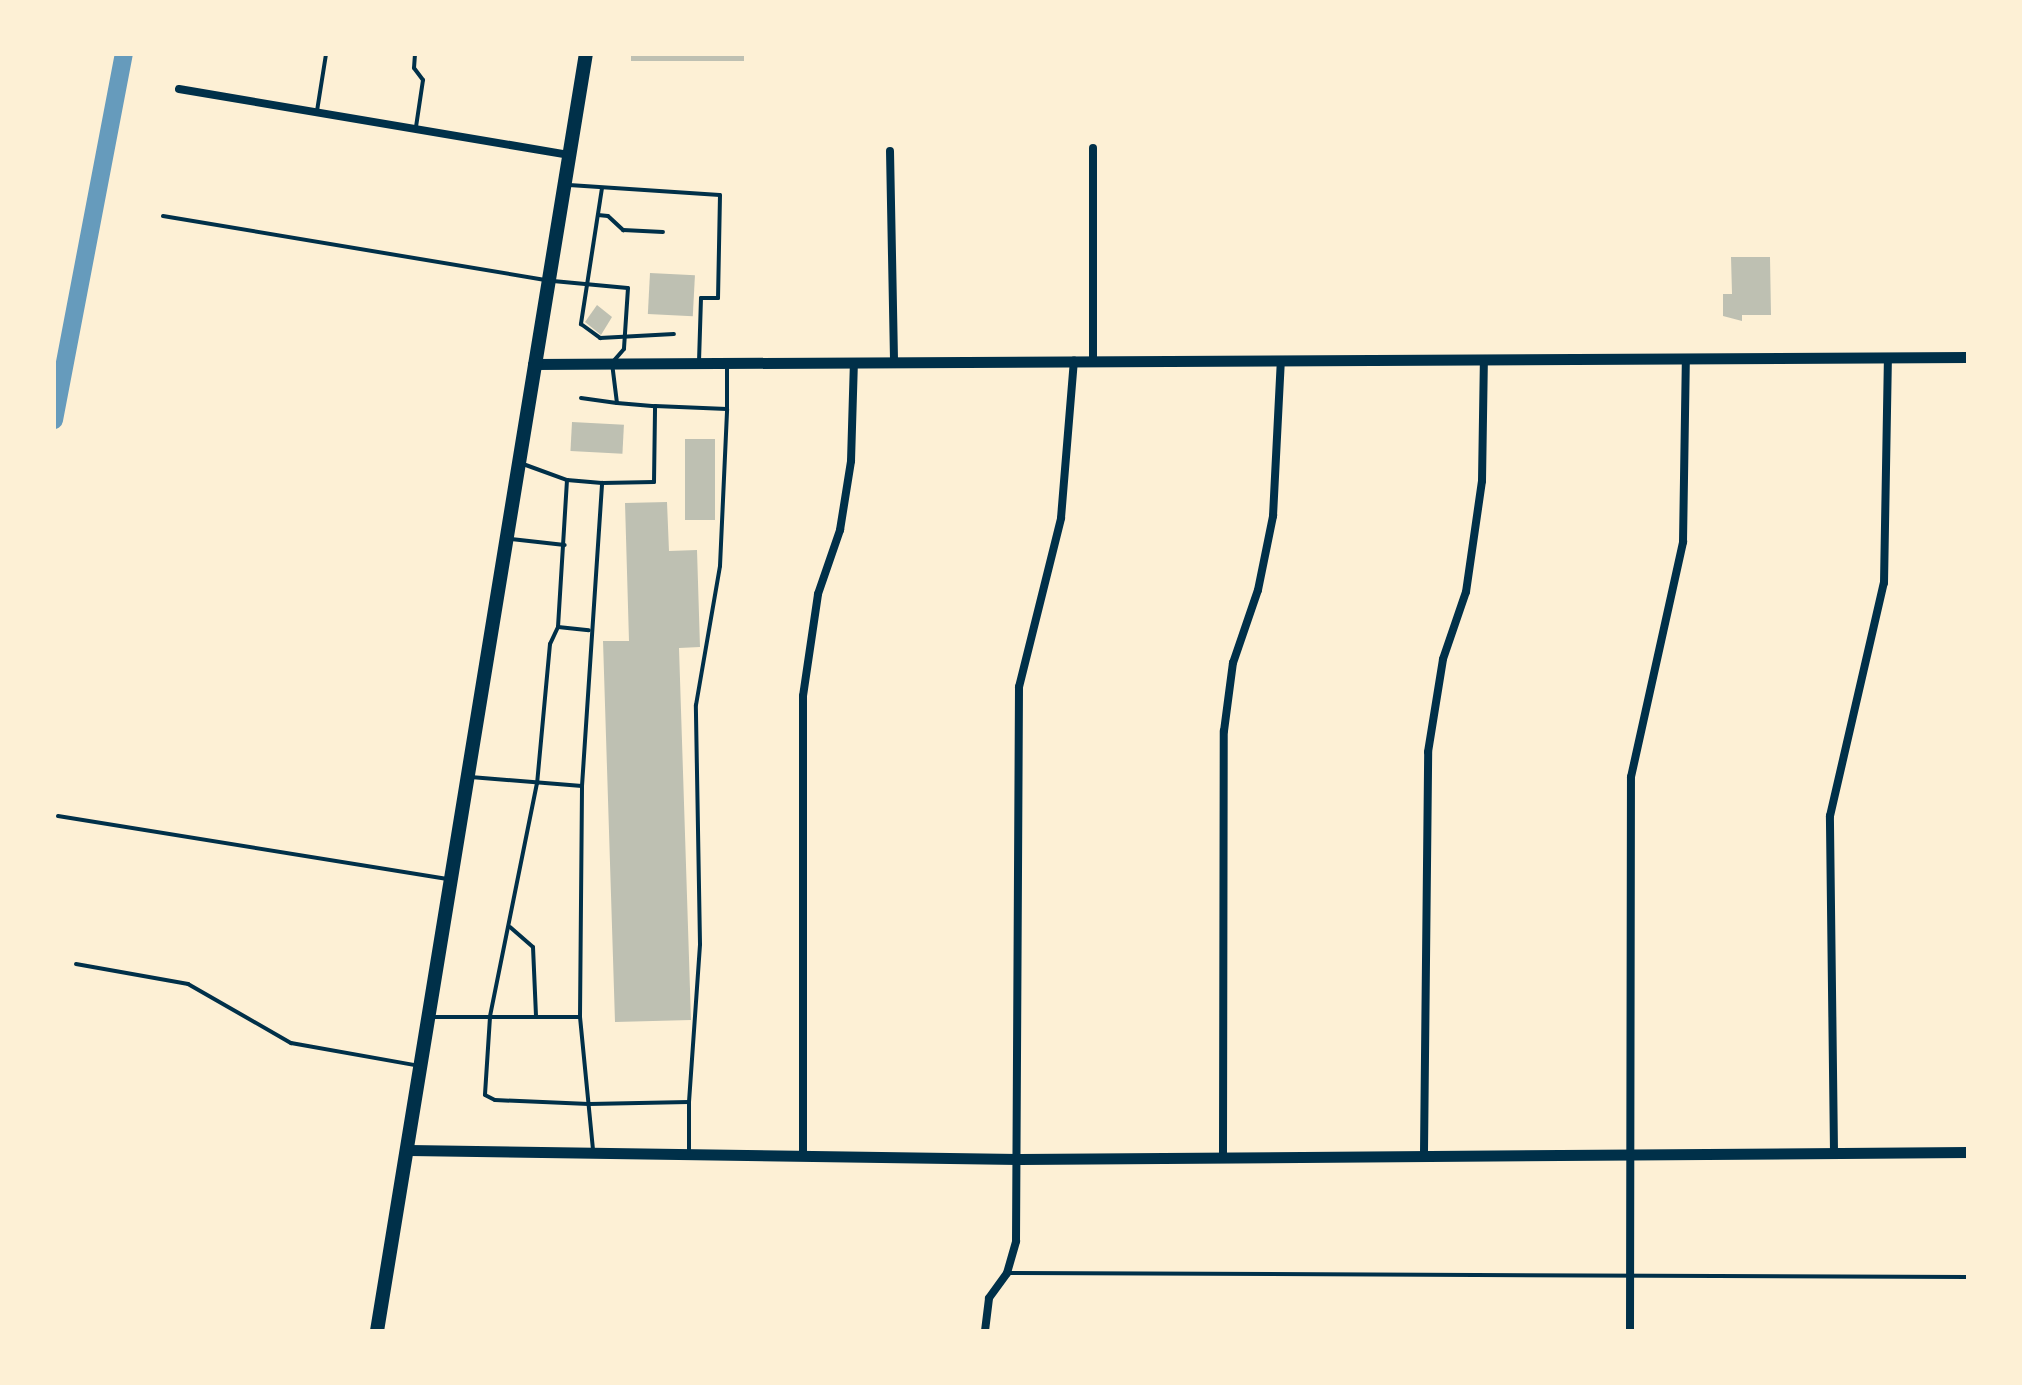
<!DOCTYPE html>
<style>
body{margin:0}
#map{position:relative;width:2022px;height:1385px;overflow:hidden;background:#fdf0d5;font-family:Signika,sans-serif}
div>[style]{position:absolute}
.canal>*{height:18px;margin:-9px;padding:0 9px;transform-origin:9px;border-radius:9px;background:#669bbc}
.building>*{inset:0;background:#bec0b2;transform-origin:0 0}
.service>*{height:4px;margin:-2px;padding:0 2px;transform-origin:2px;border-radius:2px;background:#003049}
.minor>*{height:8px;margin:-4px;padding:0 4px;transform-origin:4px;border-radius:4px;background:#003049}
.tertiary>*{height:11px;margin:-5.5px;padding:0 5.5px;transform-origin:5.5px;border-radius:5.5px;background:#003049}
.primary>*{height:14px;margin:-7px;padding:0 7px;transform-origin:7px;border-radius:7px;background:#003049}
span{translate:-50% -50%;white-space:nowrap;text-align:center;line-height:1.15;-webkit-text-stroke:8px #fdf0d5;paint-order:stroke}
.frame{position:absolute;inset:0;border:56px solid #fdf0d5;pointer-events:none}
</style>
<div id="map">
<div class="canal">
<i style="left:54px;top:420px;width:373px;rotate:-79.2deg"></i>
</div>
<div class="building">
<i style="left:631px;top:54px;width:113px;height:7px"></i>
<i style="clip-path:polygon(1731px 257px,1770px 257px,1771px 315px,1742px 315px,1742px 321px,1723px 316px,1723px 294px,1732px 294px)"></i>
<i style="left:650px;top:273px;width:45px;height:41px;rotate:3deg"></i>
<i style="clip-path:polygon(597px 305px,612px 317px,601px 335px,585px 322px)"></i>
<i style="left:572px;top:422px;width:52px;height:29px;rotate:3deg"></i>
<i style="left:685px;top:439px;width:30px;height:81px"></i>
<i style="clip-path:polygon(667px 502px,669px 551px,697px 550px,700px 647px,679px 648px,691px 1020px,615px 1022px,603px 641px,629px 641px,625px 503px)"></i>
</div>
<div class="service">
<i style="left:415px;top:54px;width:14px;rotate:94deg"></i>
<i style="left:414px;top:68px;width:15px;rotate:53deg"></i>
<i style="left:423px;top:80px;width:48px;rotate:98.5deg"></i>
<i style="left:317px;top:111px;width:58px;rotate:-81deg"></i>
<i style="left:569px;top:185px;width:151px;rotate:3.8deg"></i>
<i style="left:720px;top:195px;width:103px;rotate:91.1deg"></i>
<i style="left:718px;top:298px;width:17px;rotate:180deg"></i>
<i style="left:701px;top:298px;width:63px;rotate:91.8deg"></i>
<i style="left:602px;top:188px;width:138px;rotate:98.8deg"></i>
<i style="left:581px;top:324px;width:24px;rotate:36deg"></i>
<i style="left:600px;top:338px;width:74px;rotate:-3.1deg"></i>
<i style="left:598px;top:215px;width:10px;rotate:6deg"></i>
<i style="left:608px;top:216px;width:21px;rotate:43deg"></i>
<i style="left:623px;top:230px;width:40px;rotate:2.9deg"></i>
<i style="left:163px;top:216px;width:386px;rotate:9.5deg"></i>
<i style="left:553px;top:281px;width:75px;rotate:5.3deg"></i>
<i style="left:628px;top:288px;width:61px;rotate:93.8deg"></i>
<i style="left:624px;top:349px;width:18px;rotate:131deg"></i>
<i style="left:612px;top:363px;width:40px;rotate:82.9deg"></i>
<i style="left:617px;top:403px;width:38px;rotate:5deg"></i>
<i style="left:581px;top:398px;width:36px;rotate:8deg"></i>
<i style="left:523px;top:464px;width:47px;rotate:20deg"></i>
<i style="left:567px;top:480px;width:35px;rotate:5deg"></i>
<i style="left:567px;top:480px;width:147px;rotate:93.5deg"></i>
<i style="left:558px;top:627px;width:19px;rotate:115deg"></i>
<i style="left:550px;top:644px;width:140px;rotate:95.3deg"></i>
<i style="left:537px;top:783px;width:239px;rotate:101.4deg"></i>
<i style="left:490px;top:1017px;width:78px;rotate:93.7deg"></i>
<i style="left:485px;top:1095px;width:11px;rotate:27deg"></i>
<i style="left:495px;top:1100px;width:94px;rotate:2.4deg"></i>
<i style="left:589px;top:1104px;width:100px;rotate:-1.1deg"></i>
<i style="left:689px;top:1102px;width:51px;rotate:90deg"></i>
<i style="left:511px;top:539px;width:54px;rotate:6.3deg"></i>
<i style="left:558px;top:627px;width:31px;rotate:6deg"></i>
<i style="left:582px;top:786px;width:304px;rotate:-86.2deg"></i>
<i style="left:602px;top:483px;width:52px;rotate:-1.1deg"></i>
<i style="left:654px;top:482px;width:76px;rotate:-89.2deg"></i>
<i style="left:655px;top:406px;width:72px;rotate:2.4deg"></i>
<i style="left:727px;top:409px;width:44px;rotate:-90deg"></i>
<i style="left:58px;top:816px;width:396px;rotate:9.2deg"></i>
<i style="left:510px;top:927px;width:30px;rotate:41deg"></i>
<i style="left:533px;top:947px;width:69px;rotate:87.5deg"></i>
<i style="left:76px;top:964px;width:114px;rotate:10.1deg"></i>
<i style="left:188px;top:984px;width:119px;rotate:29.8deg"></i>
<i style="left:291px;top:1043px;width:126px;rotate:10.1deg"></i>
<i style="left:432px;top:1017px;width:148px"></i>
<i style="left:580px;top:1017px;width:231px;rotate:-89.5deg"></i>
<i style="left:582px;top:786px;width:112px;rotate:-175.4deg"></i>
<i style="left:580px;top:1017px;width:133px;rotate:84.4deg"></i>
<i style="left:689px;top:1102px;width:158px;rotate:-86deg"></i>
<i style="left:700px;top:944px;width:239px;rotate:-91deg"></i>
<i style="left:696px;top:705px;width:141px;rotate:-80.2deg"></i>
<i style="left:720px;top:566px;width:157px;rotate:-87.4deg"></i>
<i style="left:1007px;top:1273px;width:961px;rotate:0.24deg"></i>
</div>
<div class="minor">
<i style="left:179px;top:89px;width:395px;rotate:9.6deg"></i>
<i style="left:1093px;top:148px;width:213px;rotate:90deg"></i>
<i style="left:890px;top:151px;width:211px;rotate:88.9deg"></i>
<i style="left:1424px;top:1152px;width:400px;rotate:-89.4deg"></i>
<i style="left:1428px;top:752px;width:94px;rotate:-80.8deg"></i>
<i style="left:1443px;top:659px;width:71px;rotate:-71.1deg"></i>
<i style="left:1466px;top:592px;width:112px;rotate:-81.8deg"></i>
<i style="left:1482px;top:481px;width:122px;rotate:-89.1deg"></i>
<i style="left:1834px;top:1152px;width:336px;rotate:-90.7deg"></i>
<i style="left:1830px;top:816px;width:239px;rotate:-77deg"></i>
<i style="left:1884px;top:583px;width:226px;rotate:-89deg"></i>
<i style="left:803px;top:1154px;width:458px;rotate:-90deg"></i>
<i style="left:803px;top:696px;width:103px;rotate:-81.6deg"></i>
<i style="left:818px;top:594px;width:68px;rotate:-71deg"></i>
<i style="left:840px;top:530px;width:70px;rotate:-80.9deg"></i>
<i style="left:851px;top:461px;width:99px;rotate:-88.3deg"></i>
<i style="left:1223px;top:1154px;width:423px;rotate:-89.9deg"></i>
<i style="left:1224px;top:731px;width:69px;rotate:-82.5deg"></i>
<i style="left:1233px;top:663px;width:77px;rotate:-71.1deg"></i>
<i style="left:1258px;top:590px;width:76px;rotate:-78.5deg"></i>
<i style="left:1273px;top:516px;width:156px;rotate:-87.1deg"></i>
<i style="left:985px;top:1331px;width:33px;rotate:-83deg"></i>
<i style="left:989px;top:1298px;width:31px;rotate:-54deg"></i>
<i style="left:1007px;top:1273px;width:33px;rotate:-74deg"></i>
<i style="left:1016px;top:1241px;width:554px;rotate:-89.69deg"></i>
<i style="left:1019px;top:687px;width:174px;rotate:-76deg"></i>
<i style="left:1061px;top:518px;width:158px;rotate:-85.3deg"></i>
<i style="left:1630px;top:1331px;width:554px;rotate:-89.9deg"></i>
<i style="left:1631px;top:777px;width:241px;rotate:-77.5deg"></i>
<i style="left:1683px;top:542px;width:184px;rotate:-89.1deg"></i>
</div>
<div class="tertiary">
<i style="left:533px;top:364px;width:1435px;rotate:-0.28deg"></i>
<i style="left:409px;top:1150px;width:610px;rotate:0.85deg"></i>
<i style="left:1019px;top:1159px;width:949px;rotate:-0.42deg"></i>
</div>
<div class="primary">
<i style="left:377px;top:1331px;width:1294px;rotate:-80.71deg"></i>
</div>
<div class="frame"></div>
</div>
